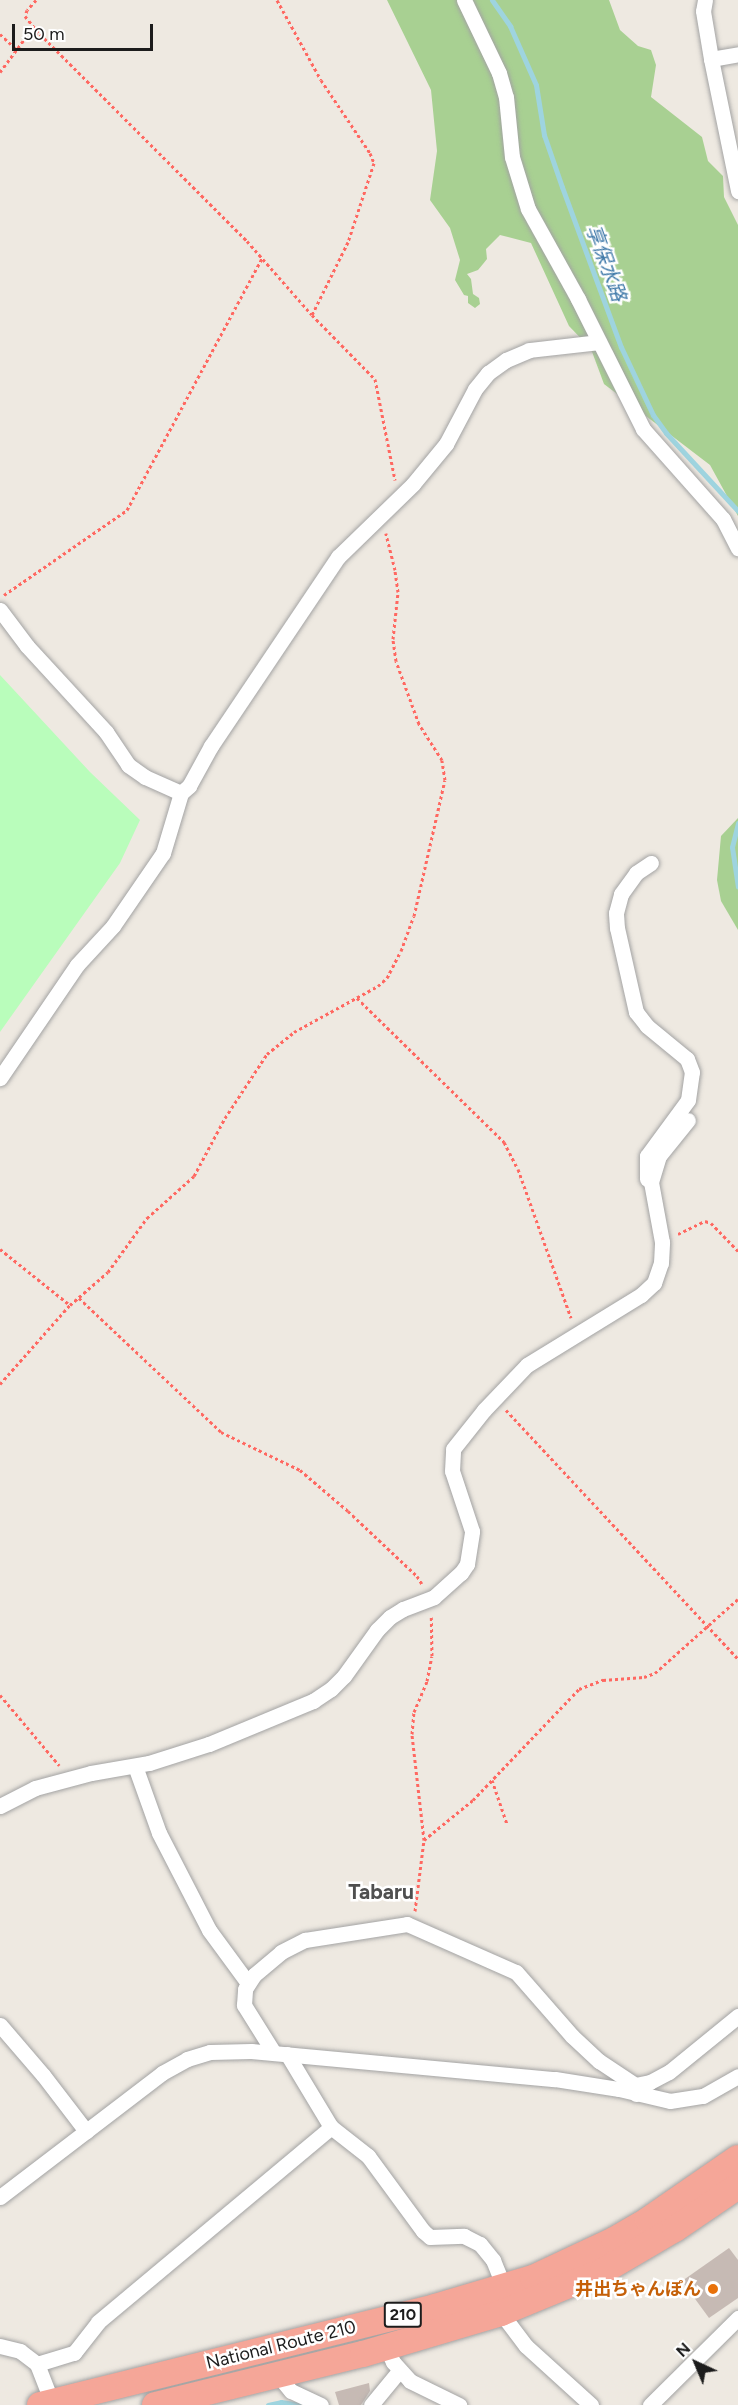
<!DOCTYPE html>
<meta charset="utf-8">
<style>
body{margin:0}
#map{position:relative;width:738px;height:2405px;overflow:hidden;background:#eee9e1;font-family:Figtree,"Noto Sans JP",sans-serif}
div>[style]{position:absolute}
.forest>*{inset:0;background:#a8d092}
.park>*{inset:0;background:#b9fdbb}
.stream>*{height:5px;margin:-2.5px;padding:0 2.5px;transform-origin:2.5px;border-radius:2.5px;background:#9ed4df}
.building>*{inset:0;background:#c6bab4}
.path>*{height:3px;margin-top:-1.5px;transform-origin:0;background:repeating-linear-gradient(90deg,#ff6861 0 3px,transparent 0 6px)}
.roads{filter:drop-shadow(0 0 2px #a3a3a3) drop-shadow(0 0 2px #a3a3a3)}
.minor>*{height:15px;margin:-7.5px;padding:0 7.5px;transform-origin:7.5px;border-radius:7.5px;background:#fff}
.trunk>*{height:26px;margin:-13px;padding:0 13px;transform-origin:13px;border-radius:13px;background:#f5a698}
.dots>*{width:16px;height:16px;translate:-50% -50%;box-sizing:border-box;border:3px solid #fff;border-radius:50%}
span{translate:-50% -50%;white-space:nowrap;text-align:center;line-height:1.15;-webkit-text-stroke:5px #fff;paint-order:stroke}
.shield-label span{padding:2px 4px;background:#fff;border:2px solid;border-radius:4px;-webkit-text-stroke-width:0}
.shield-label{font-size:16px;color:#1c1c1c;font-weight:700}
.food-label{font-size:18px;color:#c56008;font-weight:700}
.right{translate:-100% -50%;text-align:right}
.street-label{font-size:18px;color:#1c1c1c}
.water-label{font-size:20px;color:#407aa9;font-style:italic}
.quarter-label{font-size:21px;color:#4f4f4f;font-weight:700}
.north{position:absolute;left:666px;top:2333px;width:60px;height:60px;-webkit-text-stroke:4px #fff;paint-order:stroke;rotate:316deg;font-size:16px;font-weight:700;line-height:24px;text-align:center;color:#1c1c1c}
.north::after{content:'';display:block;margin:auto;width:21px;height:27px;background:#1c1c1c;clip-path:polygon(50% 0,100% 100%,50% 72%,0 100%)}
.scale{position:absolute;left:12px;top:24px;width:141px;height:27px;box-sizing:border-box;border:3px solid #1c1c1c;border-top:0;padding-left:8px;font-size:18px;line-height:21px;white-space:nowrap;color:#1c1c1c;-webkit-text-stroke:4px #fff;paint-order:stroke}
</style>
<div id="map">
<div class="forest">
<i style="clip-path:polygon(387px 0,609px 0,620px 30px,638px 46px,651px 50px,656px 65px,651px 97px,702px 137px,708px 161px,723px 176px,724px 197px,738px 225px,738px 516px,710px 465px,604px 384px,591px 349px,569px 326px,531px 243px,500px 235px,486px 249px,487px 259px,483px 264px,478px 270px,467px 274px,471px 279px,473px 294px,479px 298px,480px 304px,475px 308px,468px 303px,468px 296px,464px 295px,455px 280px,460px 260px,450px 228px,430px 200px,437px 151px,431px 90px)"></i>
<i style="clip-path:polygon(738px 818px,738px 930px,721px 901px,717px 880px,721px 836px)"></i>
</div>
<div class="park">
<i style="clip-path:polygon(0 675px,90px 772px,140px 820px,120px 863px,0 1032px)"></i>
</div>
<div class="stream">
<i style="left:492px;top:0;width:32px;rotate:55deg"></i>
<i style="left:510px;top:26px;width:64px;rotate:66.2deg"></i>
<i style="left:536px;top:85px;width:51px;rotate:80.9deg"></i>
<i style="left:544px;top:135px;width:55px;rotate:70.9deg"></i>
<i style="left:562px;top:187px;width:171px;rotate:69.8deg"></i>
<i style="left:621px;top:347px;width:75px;rotate:64.8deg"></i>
<i style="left:653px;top:415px;width:22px;rotate:54deg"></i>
<i style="left:666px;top:433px;width:106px;rotate:47.3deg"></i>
<i style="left:738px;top:823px;width:25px;rotate:104deg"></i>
<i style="left:732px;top:847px;width:40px;rotate:81.5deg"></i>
<i style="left:268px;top:2405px;width:13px;rotate:-13deg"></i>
<i style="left:281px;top:2402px;width:18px;rotate:9deg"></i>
</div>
<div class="building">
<i style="clip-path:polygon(729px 2248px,738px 2260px,738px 2298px,709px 2318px,682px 2281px)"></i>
<i style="clip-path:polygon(369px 2383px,370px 2391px,361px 2405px,339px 2405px,335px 2392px)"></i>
</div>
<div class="path">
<i style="left:36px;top:0;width:13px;rotate:132deg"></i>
<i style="left:27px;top:10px;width:6px;rotate:108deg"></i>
<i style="left:25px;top:16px;width:21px;rotate:51deg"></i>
<i style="left:277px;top:0;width:91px;rotate:61.2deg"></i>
<i style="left:321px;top:80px;width:88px;rotate:56.1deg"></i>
<i style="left:370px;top:153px;width:11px;rotate:68deg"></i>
<i style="left:374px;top:163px;width:83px;rotate:108.2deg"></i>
<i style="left:348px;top:242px;width:81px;rotate:116.3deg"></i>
<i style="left:0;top:34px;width:22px;rotate:43deg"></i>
<i style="left:0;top:72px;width:49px;rotate:-53.4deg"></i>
<i style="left:29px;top:33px;width:11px;rotate:5deg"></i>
<i style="left:40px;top:34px;width:293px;rotate:45deg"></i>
<i style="left:247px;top:241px;width:98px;rotate:48.7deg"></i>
<i style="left:312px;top:315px;width:90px;rotate:45.5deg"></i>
<i style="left:375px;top:379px;width:103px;rotate:78.8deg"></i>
<i style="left:4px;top:595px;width:150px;rotate:-34.6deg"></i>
<i style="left:127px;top:510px;width:286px;rotate:-61.8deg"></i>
<i style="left:357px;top:998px;width:206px;rotate:44.4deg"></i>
<i style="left:504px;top:1142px;width:30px;rotate:63deg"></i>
<i style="left:518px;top:1169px;width:158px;rotate:70.4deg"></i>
<i style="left:678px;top:1234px;width:30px;rotate:-26deg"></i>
<i style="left:705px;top:1221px;width:6px;rotate:18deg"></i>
<i style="left:711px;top:1223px;width:39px;rotate:46deg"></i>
<i style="left:0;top:1249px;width:90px;rotate:38.7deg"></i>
<i style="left:79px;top:1298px;width:195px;rotate:43.3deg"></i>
<i style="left:221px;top:1432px;width:88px;rotate:25.7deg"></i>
<i style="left:300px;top:1470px;width:63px;rotate:40.5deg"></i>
<i style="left:348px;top:1511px;width:95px;rotate:43.3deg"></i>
<i style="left:417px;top:1576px;width:9px;rotate:58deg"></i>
<i style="left:0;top:1384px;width:106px;rotate:-48.5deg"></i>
<i style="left:70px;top:1305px;width:50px;rotate:-41deg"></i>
<i style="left:108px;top:1272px;width:67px;rotate:-54.2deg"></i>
<i style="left:147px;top:1218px;width:63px;rotate:-41.8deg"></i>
<i style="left:194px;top:1176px;width:66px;rotate:-61.9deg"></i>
<i style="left:225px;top:1118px;width:77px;rotate:-56.7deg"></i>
<i style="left:267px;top:1054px;width:35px;rotate:-39deg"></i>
<i style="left:294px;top:1032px;width:96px;rotate:-28.7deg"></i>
<i style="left:378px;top:986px;width:12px;rotate:-42deg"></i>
<i style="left:387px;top:978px;width:30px;rotate:-63deg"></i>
<i style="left:401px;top:951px;width:37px;rotate:-70deg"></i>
<i style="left:414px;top:916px;width:139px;rotate:-77.2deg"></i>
<i style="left:445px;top:780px;width:20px;rotate:-99deg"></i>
<i style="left:442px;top:760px;width:43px;rotate:-122.6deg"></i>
<i style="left:419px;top:724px;width:67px;rotate:-110.1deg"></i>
<i style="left:396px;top:661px;width:22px;rotate:-98deg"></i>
<i style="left:393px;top:639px;width:47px;rotate:-83.9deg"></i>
<i style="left:398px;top:592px;width:22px;rotate:-98deg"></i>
<i style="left:395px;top:570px;width:38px;rotate:-104deg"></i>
<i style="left:506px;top:1410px;width:340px;rotate:47deg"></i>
<i style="left:0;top:1695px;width:92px;rotate:49.9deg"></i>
<i style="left:492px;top:1780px;width:46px;rotate:71.2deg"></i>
<i style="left:424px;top:1840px;width:63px;rotate:-39.2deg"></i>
<i style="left:473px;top:1800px;width:153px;rotate:-46.3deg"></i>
<i style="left:579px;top:1689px;width:26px;rotate:-21deg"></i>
<i style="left:603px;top:1680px;width:41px;rotate:-4.2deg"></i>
<i style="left:644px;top:1677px;width:12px;rotate:-20deg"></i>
<i style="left:655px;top:1673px;width:111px;rotate:-41.7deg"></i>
<i style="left:415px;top:1911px;width:72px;rotate:-82.8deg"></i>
<i style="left:424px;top:1840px;width:107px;rotate:-96.5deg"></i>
<i style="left:412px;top:1734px;width:22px;rotate:-85deg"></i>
<i style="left:414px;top:1712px;width:34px;rotate:-67deg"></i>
<i style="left:427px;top:1681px;width:25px;rotate:-79deg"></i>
<i style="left:432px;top:1656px;width:39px;rotate:-91deg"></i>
</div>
<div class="roads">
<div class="minor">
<i style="left:464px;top:0;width:81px;rotate:64.4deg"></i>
<i style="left:499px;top:73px;width:25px;rotate:74deg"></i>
<i style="left:506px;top:97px;width:60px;rotate:84.3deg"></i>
<i style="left:512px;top:157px;width:54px;rotate:72.9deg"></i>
<i style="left:528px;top:209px;width:103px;rotate:60.9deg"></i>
<i style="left:578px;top:299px;width:145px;rotate:63.4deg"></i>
<i style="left:643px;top:429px;width:120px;rotate:48.4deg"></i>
<i style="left:723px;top:519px;width:33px;rotate:63deg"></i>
<i style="left:705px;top:0;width:11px;rotate:100deg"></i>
<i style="left:703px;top:11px;width:49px;rotate:80.5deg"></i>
<i style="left:711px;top:59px;width:135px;rotate:78.4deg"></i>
<i style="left:711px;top:59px;width:27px;rotate:-10deg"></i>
<i style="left:0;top:610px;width:45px;rotate:53.1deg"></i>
<i style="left:27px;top:646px;width:117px;rotate:47.4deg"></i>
<i style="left:106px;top:732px;width:40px;rotate:56deg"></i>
<i style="left:128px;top:765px;width:21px;rotate:35deg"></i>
<i style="left:145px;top:777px;width:39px;rotate:24deg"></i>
<i style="left:181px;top:793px;width:63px;rotate:106.7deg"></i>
<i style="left:163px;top:853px;width:88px;rotate:124.4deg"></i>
<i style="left:113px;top:926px;width:53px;rotate:132.7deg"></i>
<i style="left:77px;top:965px;width:137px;rotate:124.3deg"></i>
<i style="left:181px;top:793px;width:11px;rotate:-41deg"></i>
<i style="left:189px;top:786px;width:46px;rotate:-61.2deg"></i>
<i style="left:211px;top:746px;width:228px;rotate:-56.1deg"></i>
<i style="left:338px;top:557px;width:105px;rotate:-44.2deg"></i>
<i style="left:413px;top:484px;width:52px;rotate:-50.5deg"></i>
<i style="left:446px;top:444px;width:62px;rotate:-62.2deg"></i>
<i style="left:475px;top:389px;width:21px;rotate:-51deg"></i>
<i style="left:488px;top:373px;width:22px;rotate:-36deg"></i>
<i style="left:506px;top:360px;width:25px;rotate:-23deg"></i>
<i style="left:529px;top:350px;width:70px;rotate:-6.5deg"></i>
<i style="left:647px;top:1179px;width:23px;rotate:-90deg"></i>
<i style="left:647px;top:1156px;width:69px;rotate:-53.8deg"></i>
<i style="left:688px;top:1100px;width:28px;rotate:-82deg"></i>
<i style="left:692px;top:1072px;width:14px;rotate:-111deg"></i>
<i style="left:687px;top:1059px;width:52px;rotate:-140.5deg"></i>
<i style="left:647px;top:1026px;width:18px;rotate:-128deg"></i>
<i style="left:636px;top:1012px;width:86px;rotate:-102.7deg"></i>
<i style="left:617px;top:928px;width:15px;rotate:-94deg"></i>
<i style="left:616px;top:913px;width:20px;rotate:-75deg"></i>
<i style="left:621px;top:894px;width:26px;rotate:-54deg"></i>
<i style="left:636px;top:873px;width:18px;rotate:-34deg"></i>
<i style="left:135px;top:1766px;width:71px;rotate:70.3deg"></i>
<i style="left:159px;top:1833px;width:109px;rotate:62.7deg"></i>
<i style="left:209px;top:1930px;width:66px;rotate:53.7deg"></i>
<i style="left:0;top:1806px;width:39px;rotate:-27deg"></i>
<i style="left:35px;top:1788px;width:58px;rotate:-15deg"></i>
<i style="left:91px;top:1773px;width:59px;rotate:-9.8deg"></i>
<i style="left:149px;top:1763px;width:63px;rotate:-17.6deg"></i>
<i style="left:209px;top:1744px;width:113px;rotate:-22.5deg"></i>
<i style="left:313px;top:1701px;width:22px;rotate:-34deg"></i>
<i style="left:331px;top:1689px;width:18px;rotate:-45deg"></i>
<i style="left:344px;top:1676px;width:57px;rotate:-54.3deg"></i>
<i style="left:377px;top:1630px;width:18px;rotate:-45deg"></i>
<i style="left:390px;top:1617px;width:15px;rotate:-32deg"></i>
<i style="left:403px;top:1609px;width:33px;rotate:-21deg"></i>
<i style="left:434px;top:1597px;width:36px;rotate:-42deg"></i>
<i style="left:461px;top:1573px;width:11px;rotate:-56deg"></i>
<i style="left:467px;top:1564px;width:33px;rotate:-81deg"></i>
<i style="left:472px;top:1531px;width:63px;rotate:-108.4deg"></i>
<i style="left:452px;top:1471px;width:22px;rotate:-87deg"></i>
<i style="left:453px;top:1449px;width:50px;rotate:-51.5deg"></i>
<i style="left:484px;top:1410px;width:62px;rotate:-46.3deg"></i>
<i style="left:527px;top:1365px;width:134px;rotate:-31.6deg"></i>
<i style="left:641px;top:1295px;width:18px;rotate:-43deg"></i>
<i style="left:654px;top:1283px;width:21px;rotate:-71deg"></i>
<i style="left:661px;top:1263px;width:21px;rotate:-87deg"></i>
<i style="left:662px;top:1242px;width:61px;rotate:-100.4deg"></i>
<i style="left:651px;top:1182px;width:27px;rotate:-73deg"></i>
<i style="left:659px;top:1156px;width:46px;rotate:-51.1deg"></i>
<i style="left:0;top:2025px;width:66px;rotate:49.3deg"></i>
<i style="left:43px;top:2075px;width:71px;rotate:52.5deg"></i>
<i style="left:274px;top:2053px;width:57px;rotate:-122deg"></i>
<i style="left:244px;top:2005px;width:16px;rotate:-86deg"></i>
<i style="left:245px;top:1989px;width:17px;rotate:-57deg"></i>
<i style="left:254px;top:1975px;width:35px;rotate:-40deg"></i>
<i style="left:281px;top:1952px;width:27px;rotate:-27deg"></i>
<i style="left:305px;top:1940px;width:103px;rotate:-8.9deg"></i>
<i style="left:407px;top:1924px;width:119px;rotate:23.8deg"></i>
<i style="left:516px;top:1972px;width:85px;rotate:48.8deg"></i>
<i style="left:572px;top:2036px;width:37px;rotate:43deg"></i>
<i style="left:599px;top:2061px;width:43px;rotate:33.7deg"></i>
<i style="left:635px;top:2085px;width:9px;rotate:84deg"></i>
<i style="left:287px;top:2054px;width:85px;rotate:58.9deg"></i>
<i style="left:331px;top:2127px;width:47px;rotate:38.1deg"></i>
<i style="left:368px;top:2156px;width:93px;rotate:53.7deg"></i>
<i style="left:423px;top:2231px;width:9px;rotate:41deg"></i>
<i style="left:430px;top:2237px;width:34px;rotate:-2deg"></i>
<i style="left:464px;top:2236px;width:18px;rotate:27deg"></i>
<i style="left:480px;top:2244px;width:21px;rotate:51deg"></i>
<i style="left:493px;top:2260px;width:29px;rotate:68deg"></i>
<i style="left:635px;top:2085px;width:15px;rotate:-11deg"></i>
<i style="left:650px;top:2082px;width:21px;rotate:-28deg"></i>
<i style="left:669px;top:2072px;width:89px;rotate:-39.1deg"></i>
<i style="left:0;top:2197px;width:204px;rotate:-37.4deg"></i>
<i style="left:162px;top:2073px;width:29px;rotate:-29deg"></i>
<i style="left:187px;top:2059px;width:24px;rotate:-17deg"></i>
<i style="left:210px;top:2052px;width:41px;rotate:-1.4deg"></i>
<i style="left:251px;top:2051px;width:305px;rotate:5.3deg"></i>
<i style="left:555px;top:2079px;width:65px;rotate:8.9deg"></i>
<i style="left:619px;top:2089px;width:52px;rotate:13.2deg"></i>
<i style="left:670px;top:2101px;width:33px;rotate:-9deg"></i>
<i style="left:703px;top:2096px;width:40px;rotate:-29.7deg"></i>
<i style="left:501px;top:2313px;width:41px;rotate:52.9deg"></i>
<i style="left:526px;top:2346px;width:88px;rotate:42.2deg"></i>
<i style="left:0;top:2346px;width:21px;rotate:14deg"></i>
<i style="left:20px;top:2351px;width:21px;rotate:37deg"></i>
<i style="left:37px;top:2364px;width:44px;rotate:68.7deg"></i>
<i style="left:386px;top:2347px;width:17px;rotate:65deg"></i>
<i style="left:393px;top:2362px;width:25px;rotate:48deg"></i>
<i style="left:410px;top:2381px;width:55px;rotate:26.1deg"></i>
<i style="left:37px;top:2364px;width:39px;rotate:-17deg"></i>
<i style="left:74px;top:2353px;width:39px;rotate:-52deg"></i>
<i style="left:98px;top:2322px;width:304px;rotate:-39.9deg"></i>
<i style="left:277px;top:2374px;width:22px;rotate:51deg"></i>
<i style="left:291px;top:2391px;width:33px;rotate:25deg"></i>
<i style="left:371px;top:2405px;width:44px;rotate:-50.5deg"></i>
<i style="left:650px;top:2405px;width:124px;rotate:-44.7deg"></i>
</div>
<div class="trunk">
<i style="left:40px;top:2405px;width:407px;rotate:-13.9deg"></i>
<i style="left:435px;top:2307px;width:102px;rotate:-16.5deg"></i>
<i style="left:533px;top:2278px;width:89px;rotate:-25.1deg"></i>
<i style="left:614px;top:2240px;width:39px;rotate:-30deg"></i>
<i style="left:648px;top:2220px;width:109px;rotate:-34.6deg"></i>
<i style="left:155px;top:2405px;width:214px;rotate:-13.8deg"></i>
<i style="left:363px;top:2354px;width:144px;rotate:-16.5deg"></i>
<i style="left:501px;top:2313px;width:110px;rotate:-22.4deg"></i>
<i style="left:603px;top:2271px;width:83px;rotate:-30.3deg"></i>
<i style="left:675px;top:2229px;width:76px;rotate:-34.3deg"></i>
</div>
</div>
<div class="dots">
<i style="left:713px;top:2289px;background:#e8710a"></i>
</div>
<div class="shield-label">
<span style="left:403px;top:2315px">210</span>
</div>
<div class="food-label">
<span class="right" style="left:701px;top:2289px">井出ちゃんぽん</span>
</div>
<div class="street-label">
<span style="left:281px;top:2345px;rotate:-14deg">National Route 210</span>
</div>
<div class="water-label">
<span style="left:606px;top:263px;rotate:70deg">享保水路</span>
</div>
<div class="quarter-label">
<span style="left:381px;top:1892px">Tabaru</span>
</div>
<div class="north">N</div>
<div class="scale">50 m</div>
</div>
